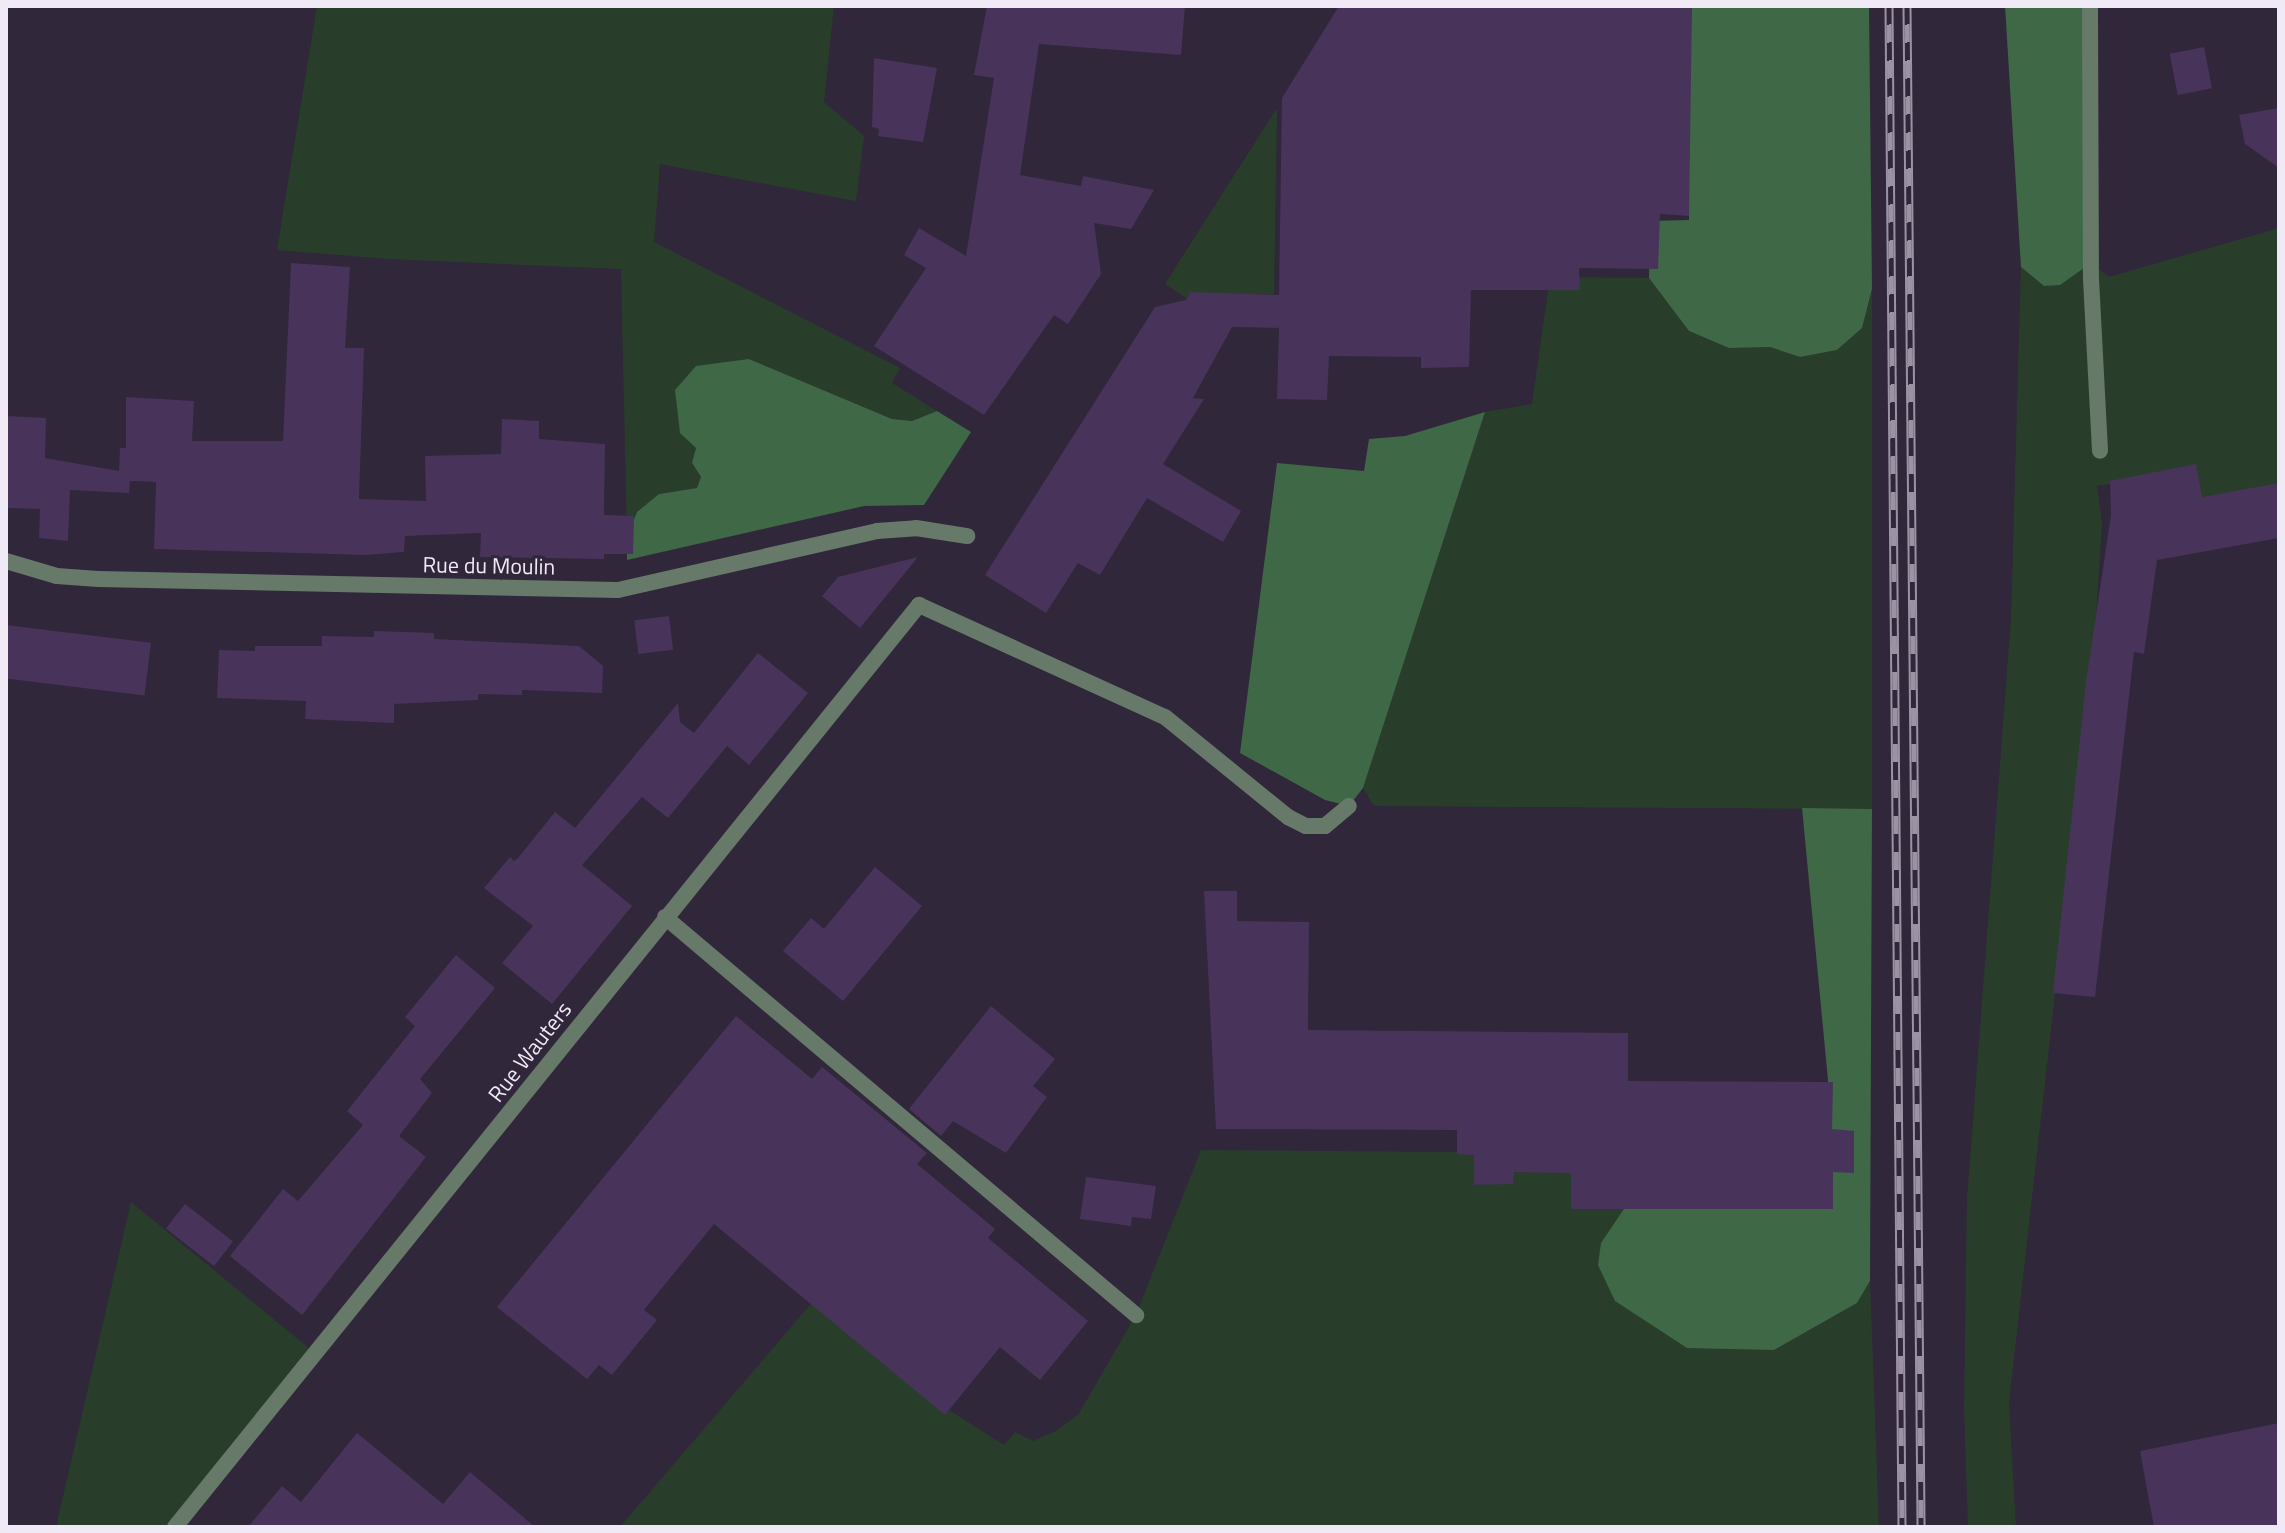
<!DOCTYPE html>
<style>
body{margin:0}
#map{position:relative;width:2285px;height:1533px;overflow:hidden;background:#30273a;font-family:"Titillium Web",sans-serif}
div>[style]{position:absolute}
.green>*{inset:0;background:#283e2b}
.forest>*{inset:0;background:#3f6846}
.building>*{inset:0;background:#48335b;transform-origin:0 0}
.service>*{height:16px;margin:-8px;padding:0 8px;transform-origin:8px;border-radius:8px;background:#677969}
.minor>*{height:16px;margin:-8px;padding:0 8px;transform-origin:8px;border-radius:8px;background:#677969}
.tertiary>*{height:16px;margin:-8px;padding:0 8px;transform-origin:8px;border-radius:8px;background:#677969}
.rail>*{height:9px;margin-top:-4.5px;transform-origin:0;background:repeating-linear-gradient(90deg,#30273a 0 18px,#9b93a3 0 36px);box-sizing:border-box;border-block:2px solid #9b93a3}
span{translate:-50% -50%;white-space:nowrap;text-align:center;line-height:1.15;-webkit-text-stroke:6px #30273a;paint-order:stroke}
.street-label{font-size:22px;color:#f0eaf7}
.frame{position:absolute;inset:0;border:8px solid #f0eaf7;pointer-events:none}
</style>
<div id="map">
<div class="green">
<i style="clip-path:polygon(317px 6px,834px 6px,824px 102px,864px 136px,856px 201px,660px 164px,654px 242px,900px 368px,892px 383px,937px 411px,912px 421px,892px 419px,749px 359px,696px 448px,692px 463px,701px 478px,697px 488px,659px 494px,627px 537px,621px 269px,389px 259px,277px 250px)"></i>
<i style="clip-path:polygon(1277px 108px,1274px 294px,1214px 296px,1204px 310px,1165px 284px)"></i>
<i style="clip-path:polygon(2279px 228px,2279px 488px,2174px 512px,2168px 474px,2097px 486px,2102px 523px,2094px 647px,2009px 1402px,2016px 1527px,1968px 1527px,1964px 1408px,1967px 1200px,2011px 619px,2021px 267px,2044px 286px,2091px 263px,2109px 277px)"></i>
<i style="clip-path:polygon(1550px 277px,1649px 278px,1689px 331px,1729px 348px,1770px 347px,1800px 357px,1837px 350px,1862px 328px,1872px 289px,1872px 809px,1374px 806px,1363px 788px,1485px 412px,1532px 404px)"></i>
<i style="clip-path:polygon(1201px 1150px,1572px 1153px,1774px 1350px,1857px 1303px,1870px 1281px,1879px 1527px,620px 1527px,815px 1299px,952px 1412px,1004px 1445px,1015px 1432px,1033px 1441px,1056px 1431px,1078px 1415px,1136px 1315px)"></i>
<i style="clip-path:polygon(131px 1202px,316px 1354px,175px 1527px,56px 1527px)"></i>
</div>
<div class="forest">
<i style="clip-path:polygon(1687px 6px,1869px 6px,1872px 289px,1862px 328px,1837px 350px,1800px 357px,1770px 347px,1729px 348px,1689px 331px,1649px 278px,1650px 221px,1689px 220px)"></i>
<i style="clip-path:polygon(2005px 6px,2090px 6px,2091px 263px,2060px 285px,2044px 286px,2021px 267px)"></i>
<i style="clip-path:polygon(749px 359px,892px 419px,912px 421px,937px 411px,971px 432px,924px 505px,864px 506px,627px 560px,627px 537px,637px 512px,659px 494px,697px 488px,701px 477px,692px 463px,696px 448px,680px 433px,675px 390px,696px 366px)"></i>
<i style="clip-path:polygon(1485px 412px,1363px 788px,1349px 806px,1325px 800px,1240px 753px,1277px 463px,1364px 471px,1369px 439px,1405px 436px)"></i>
<i style="clip-path:polygon(1802px 808px,1872px 809px,1870px 1281px,1857px 1303px,1774px 1350px,1687px 1348px,1615px 1301px,1598px 1265px,1601px 1243px,1626px 1206px,1829px 1204px,1828px 1080px)"></i>
</div>
<div class="building">
<i style="clip-path:polygon(987px 6px,1185px 6px,1181px 55px,1039px 44px,1020px 175px,1081px 186px,1083px 176px,1154px 190px,1131px 229px,1094px 223px,1101px 274px,1068px 324px,1054px 315px,984px 415px,874px 346px,926px 268px,904px 255px,919px 228px,966px 256px,994px 78px,974px 75px)"></i>
<i style="clip-path:polygon(1339px 6px,1692px 6px,1689px 216px,1660px 214px,1658px 269px,1579px 268px,1580px 290px,1471px 290px,1469px 367px,1421px 368px,1421px 357px,1329px 356px,1327px 400px,1277px 399px,1279px 328px,1232px 327px,1193px 398px,1204px 399px,1163px 464px,1241px 511px,1223px 542px,1147px 498px,1100px 575px,1078px 563px,1046px 613px,985px 575px,1155px 307px,1186px 300px,1190px 292px,1279px 295px,1282px 98px)"></i>
<i style="left:2204px;top:47px;width:42px;height:35px;rotate:79deg"></i>
<i style="clip-path:polygon(874px 58px,937px 68px,923px 142px,878px 136px,879px 129px,872px 127px)"></i>
<i style="clip-path:polygon(2279px 108px,2279px 168px,2245px 144px,2239px 115px)"></i>
<i style="clip-path:polygon(291px 263px,350px 267px,345px 348px,364px 348px,359px 499px,426px 501px,425px 456px,501px 454px,502px 419px,539px 421px,539px 439px,605px 444px,604px 515px,634px 516px,633px 554px,604px 554px,604px 559px,480px 557px,481px 533px,405px 536px,404px 552px,365px 555px,154px 549px,156px 482px,130px 481px,129px 493px,70px 490px,68px 541px,39px 538px,40px 509px,6px 508px,6px 416px,46px 418px,45px 458px,119px 471px,120px 448px,126px 448px,126px 397px,194px 401px,192px 441px,283px 441px)"></i>
<i style="clip-path:polygon(2196px 464px,2202px 497px,2279px 483px,2279px 538px,2157px 560px,2144px 654px,2134px 652px,2095px 997px,2053px 993px,2086px 682px,2111px 515px,2110px 481px)"></i>
<i style="clip-path:polygon(918px 557px,860px 628px,822px 596px,838px 577px)"></i>
<i style="left:669px;top:616px;width:34px;height:35px;rotate:83deg"></i>
<i style="left:6px;top:625px;width:146px;height:53px;rotate:7deg"></i>
<i style="clip-path:polygon(374px 631px,434px 633px,434px 639px,579px 646px,603px 666px,602px 693px,522px 690px,522px 695px,478px 694px,478px 700px,394px 704px,394px 723px,305px 719px,306px 701px,217px 698px,219px 650px,255px 651px,255px 646px,322px 646px,322px 636px,374px 637px)"></i>
<i style="clip-path:polygon(758px 653px,808px 693px,749px 765px,727px 746px,668px 818px,642px 797px,582px 865px,632px 906px,552px 1004px,502px 963px,533px 926px,484px 888px,510px 857px,514px 861px,518px 858px,555px 812px,575px 828px,678px 703px,680px 722px,694px 733px)"></i>
<i style="clip-path:polygon(875px 867px,922px 906px,843px 1001px,783px 951px,811px 918px,824px 929px)"></i>
<i style="clip-path:polygon(1204px 891px,1237px 891px,1237px 921px,1309px 922px,1308px 1030px,1628px 1033px,1628px 1081px,1833px 1082px,1832px 1129px,1854px 1131px,1854px 1173px,1833px 1172px,1833px 1209px,1571px 1209px,1571px 1173px,1514px 1172px,1513px 1184px,1474px 1185px,1474px 1155px,1457px 1154px,1457px 1130px,1216px 1129px)"></i>
<i style="clip-path:polygon(456px 955px,495px 988px,420px 1079px,432px 1093px,399px 1136px,426px 1157px,302px 1315px,230px 1256px,283px 1189px,298px 1201px,363px 1125px,347px 1111px,415px 1026px,405px 1017px)"></i>
<i style="clip-path:polygon(991px 1006px,1055px 1059px,1033px 1086px,1047px 1097px,1006px 1153px,953px 1121px,941px 1136px,909px 1109px)"></i>
<i style="clip-path:polygon(736px 1016px,812px 1079px,822px 1067px,927px 1153px,917px 1164px,995px 1229px,988px 1238px,1088px 1321px,1040px 1380px,1000px 1347px,945px 1415px,714px 1224px,644px 1310px,657px 1320px,612px 1375px,599px 1365px,587px 1379px,497px 1307px)"></i>
<i style="clip-path:polygon(1086px 1177px,1156px 1186px,1151px 1219px,1132px 1217px,1131px 1226px,1080px 1219px)"></i>
<i style="left:185px;top:1204px;width:61px;height:31px;rotate:38deg"></i>
<i style="clip-path:polygon(2279px 1423px,2279px 1527px,2154px 1527px,2140px 1451px)"></i>
<i style="clip-path:polygon(357px 1433px,443px 1504px,470px 1472px,535px 1527px,248px 1527px,282px 1486px,301px 1502px)"></i>
</div>
<div class="service">
<i style="left:919px;top:605px;width:270px;rotate:24.5deg"></i>
<i style="left:1165px;top:717px;width:159px;rotate:39.1deg"></i>
<i style="left:1288px;top:817px;width:20px;rotate:27deg"></i>
<i style="left:1306px;top:826px;width:19px"></i>
<i style="left:1325px;top:826px;width:31px;rotate:-40deg"></i>
<i style="left:665px;top:917px;width:617px;rotate:40.2deg"></i>
</div>
<div class="minor">
<i style="left:2090px;top:6px;width:273px;rotate:89.8deg"></i>
<i style="left:2091px;top:279px;width:172px;rotate:87deg"></i>
<i style="left:6px;top:561px;width:53px;rotate:16.4deg"></i>
<i style="left:57px;top:576px;width:41px;rotate:4.2deg"></i>
<i style="left:98px;top:579px;width:520px;rotate:1.21deg"></i>
<i style="left:618px;top:590px;width:266px;rotate:-12.8deg"></i>
<i style="left:877px;top:531px;width:39px;rotate:-4deg"></i>
<i style="left:916px;top:528px;width:52px;rotate:8.9deg"></i>
</div>
<div class="tertiary">
<i style="left:175px;top:1527px;width:1185px;rotate:-51.1deg"></i>
</div>
<div class="rail">
<i style="left:1889px;top:6px;width:1521px;rotate:89.51deg"></i>
<i style="left:1907px;top:6px;width:1521px;rotate:89.47deg"></i>
</div>
<div class="street-label">
<span style="left:489px;top:566px;rotate:1deg">Rue du Moulin</span>
<span style="left:530px;top:1052px;rotate:-52deg">Rue Wauters</span>
</div>
<div class="frame"></div>
</div>
